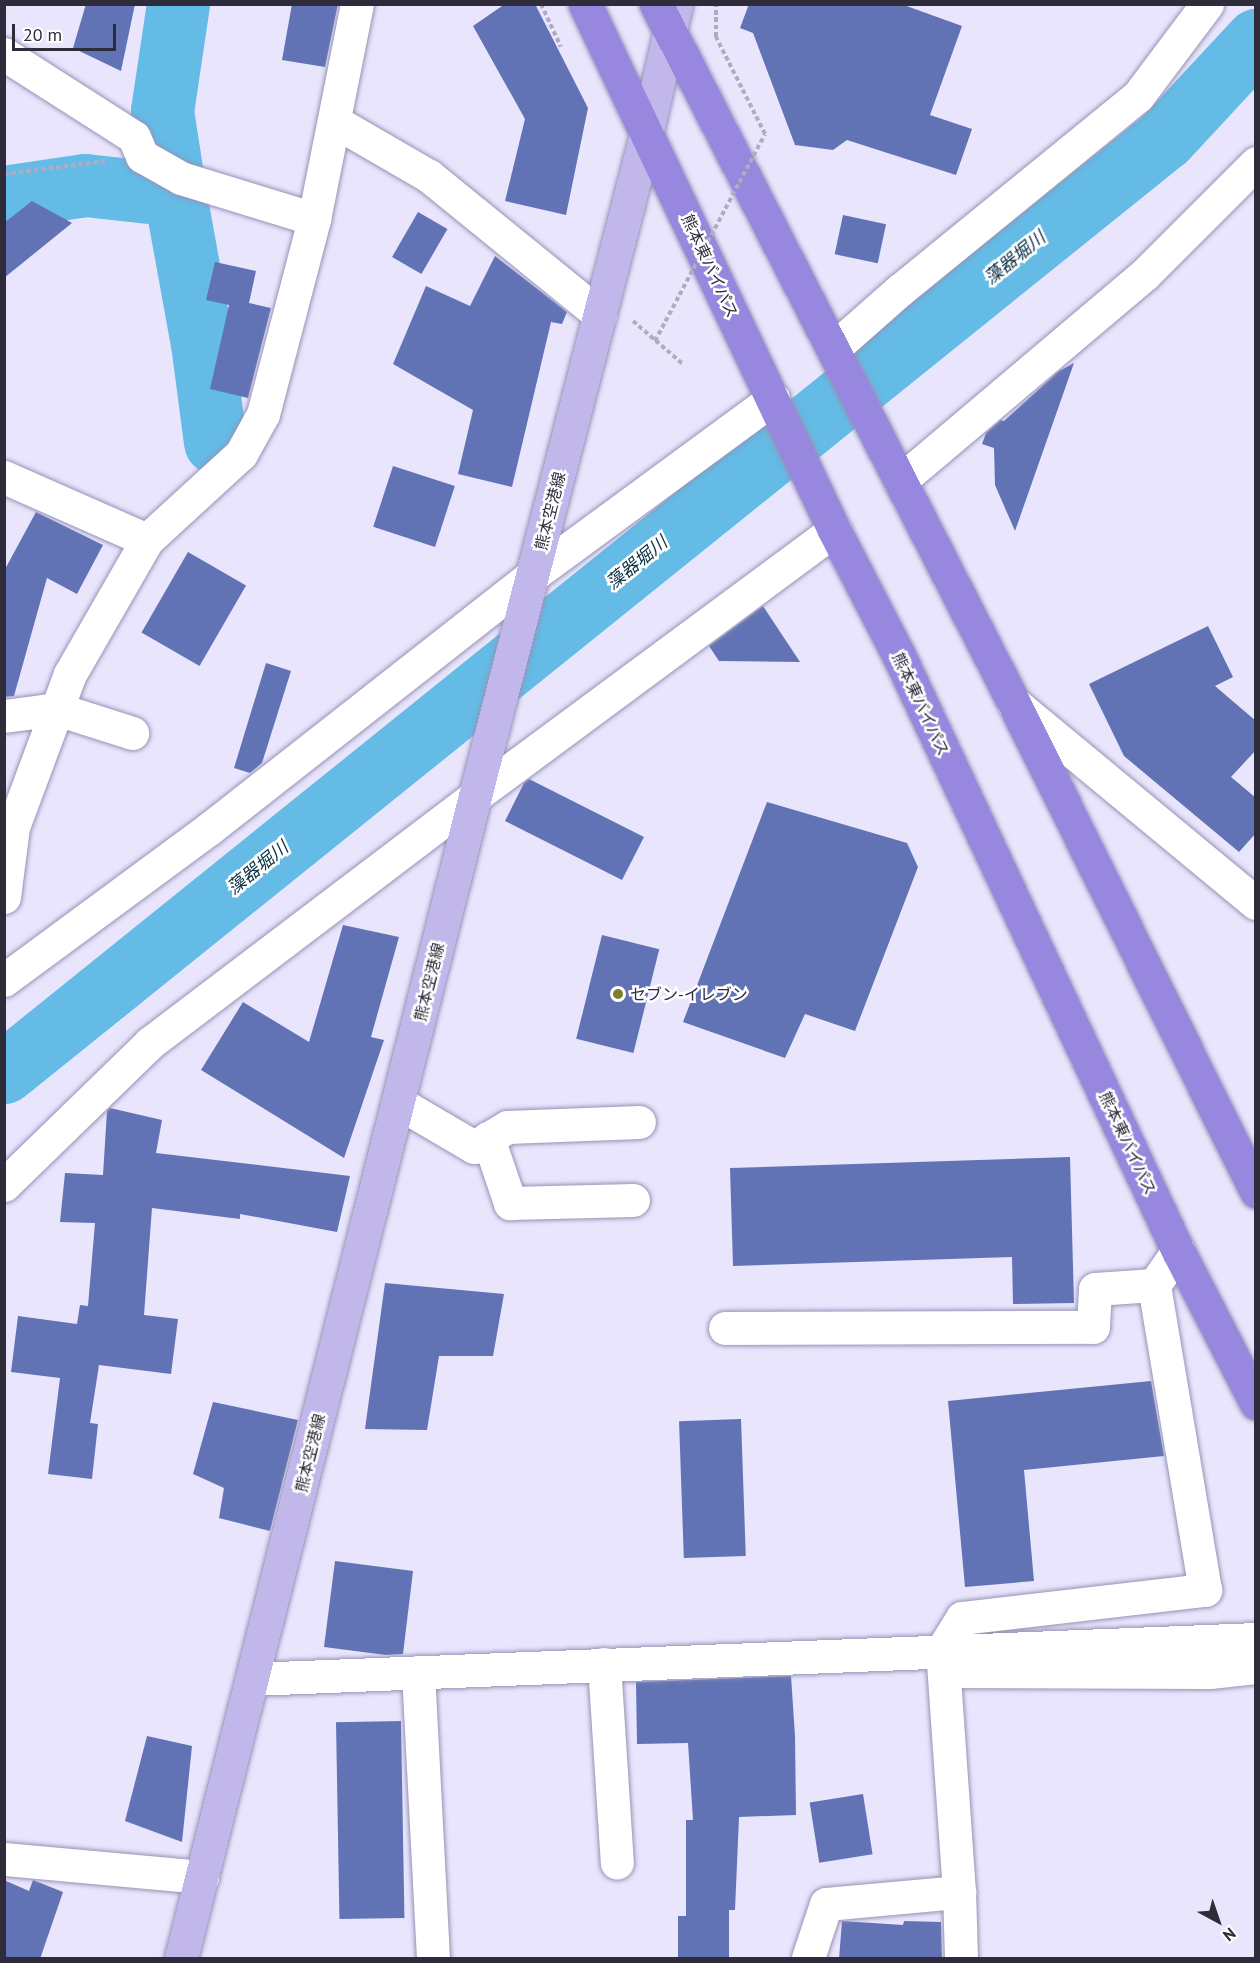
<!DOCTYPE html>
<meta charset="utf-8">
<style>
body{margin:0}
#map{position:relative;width:1260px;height:1963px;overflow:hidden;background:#e8e5fd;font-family:"PT Sans","Noto Sans JP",sans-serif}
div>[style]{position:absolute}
.river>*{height:63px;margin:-31.5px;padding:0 31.5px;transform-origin:31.5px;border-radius:31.5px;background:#63bbe6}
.building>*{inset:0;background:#6173b5;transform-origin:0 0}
.path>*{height:4px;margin-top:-2px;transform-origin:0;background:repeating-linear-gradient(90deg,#afacc2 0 4.5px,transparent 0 7.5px)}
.roads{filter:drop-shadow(0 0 2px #9792b6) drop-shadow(0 0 2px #9792b6)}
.minor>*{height:33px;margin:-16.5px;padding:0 16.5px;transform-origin:16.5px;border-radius:16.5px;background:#fff}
.major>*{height:33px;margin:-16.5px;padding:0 16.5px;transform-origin:16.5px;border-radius:16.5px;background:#c1b7eb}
.highway>*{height:33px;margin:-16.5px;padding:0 16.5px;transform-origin:16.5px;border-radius:16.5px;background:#9887de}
.path-bridge>*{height:4px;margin-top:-2px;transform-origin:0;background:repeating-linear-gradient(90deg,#afacc2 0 4.5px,transparent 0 7.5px)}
.dots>*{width:16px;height:16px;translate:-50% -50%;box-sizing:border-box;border:3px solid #fff;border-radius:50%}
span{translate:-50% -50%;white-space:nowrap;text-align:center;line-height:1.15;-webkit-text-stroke:5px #fff;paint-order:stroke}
.street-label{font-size:16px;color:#2e2b3a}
.poi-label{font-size:16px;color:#2e2b3a}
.left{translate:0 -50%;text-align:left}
.water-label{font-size:18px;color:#083143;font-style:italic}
.frame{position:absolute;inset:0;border:6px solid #2e2b3a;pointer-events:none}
.north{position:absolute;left:1188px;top:1891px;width:60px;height:60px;-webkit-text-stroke:4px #fff;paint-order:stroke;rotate:140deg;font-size:16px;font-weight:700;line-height:24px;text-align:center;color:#2e2b3a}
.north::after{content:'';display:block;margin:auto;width:21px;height:27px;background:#2e2b3a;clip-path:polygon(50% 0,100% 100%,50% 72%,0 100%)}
.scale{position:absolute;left:12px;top:24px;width:104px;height:27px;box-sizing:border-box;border:3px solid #2e2b3a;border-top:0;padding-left:8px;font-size:18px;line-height:21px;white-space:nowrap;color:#2e2b3a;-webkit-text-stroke:4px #fff;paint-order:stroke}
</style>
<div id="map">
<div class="river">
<i style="left:175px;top:195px;width:150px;rotate:79.7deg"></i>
<i style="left:202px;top:343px;width:100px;rotate:82.5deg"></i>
<i style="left:4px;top:197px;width:82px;rotate:-8.4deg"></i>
<i style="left:85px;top:185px;width:91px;rotate:6.3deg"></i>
<i style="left:175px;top:195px;width:85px;rotate:-98.8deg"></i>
<i style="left:162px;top:111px;width:108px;rotate:-81.5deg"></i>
<i style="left:4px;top:1072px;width:1490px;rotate:-38.82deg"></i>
<i style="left:1165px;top:138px;width:134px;rotate:-47.1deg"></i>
</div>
<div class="building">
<i style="clip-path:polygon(86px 4px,135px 4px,121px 71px,73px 48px)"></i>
<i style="clip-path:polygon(292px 4px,338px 4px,325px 67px,282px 60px)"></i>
<i style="clip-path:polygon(505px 4px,535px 4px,588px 108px,566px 215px,505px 201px,525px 119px,473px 26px)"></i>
<i style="clip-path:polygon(749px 4px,901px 4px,962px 26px,930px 115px,972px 129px,956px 175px,847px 140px,833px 150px,795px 145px,753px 33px,740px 28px)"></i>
<i style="clip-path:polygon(32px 201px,72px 223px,4px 278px,4px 223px)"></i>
<i style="left:418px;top:212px;width:34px;height:52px;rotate:30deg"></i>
<i style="left:843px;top:215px;width:44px;height:40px;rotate:12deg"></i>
<i style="clip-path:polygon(495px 256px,567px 312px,562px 324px,551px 322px,512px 487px,458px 474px,473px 410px,393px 364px,426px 286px,470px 306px)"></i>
<i style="clip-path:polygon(215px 262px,256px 271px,249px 303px,271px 308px,248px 398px,210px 389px,229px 305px,206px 300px)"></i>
<i style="clip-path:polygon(1074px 363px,1015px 531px,995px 485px,994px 448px,982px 444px,986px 433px,1001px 420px,1004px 421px,1059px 371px)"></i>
<i style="left:393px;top:466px;width:65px;height:64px;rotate:18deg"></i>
<i style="clip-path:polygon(36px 512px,103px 545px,77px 594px,47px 578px,14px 696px,4px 697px,4px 571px)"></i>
<i style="left:188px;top:552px;width:67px;height:93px;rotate:30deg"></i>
<i style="clip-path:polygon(763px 606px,800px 662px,719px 661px,709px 646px)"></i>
<i style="clip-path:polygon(1208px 626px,1233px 677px,1215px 686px,1256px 721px,1256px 750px,1231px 777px,1256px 798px,1256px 833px,1239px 852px,1124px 756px,1089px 684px)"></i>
<i style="clip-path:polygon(266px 663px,291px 671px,262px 763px,250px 773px,234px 768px)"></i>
<i style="clip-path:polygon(529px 779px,644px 837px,622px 880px,505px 821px,524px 783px)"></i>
<i style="clip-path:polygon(767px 802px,907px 843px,918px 867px,855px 1031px,805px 1014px,785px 1058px,683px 1022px)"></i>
<i style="clip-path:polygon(343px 925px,399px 937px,371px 1037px,384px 1040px,344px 1158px,201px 1070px,243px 1002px,309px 1042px)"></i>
<i style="left:602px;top:935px;width:59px;height:107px;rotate:14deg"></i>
<i style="clip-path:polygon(110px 1108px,162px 1120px,156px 1153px,350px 1176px,337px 1232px,240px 1214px,240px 1219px,152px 1208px,144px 1315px,178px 1319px,171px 1374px,99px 1365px,90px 1423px,98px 1424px,92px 1479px,48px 1474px,60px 1378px,11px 1372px,18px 1316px,77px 1324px,80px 1305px,88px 1306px,95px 1223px,60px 1222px,65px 1173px,103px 1175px,107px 1111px)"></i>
<i style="clip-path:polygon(1070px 1157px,1074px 1303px,1013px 1304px,1012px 1257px,733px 1266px,730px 1168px)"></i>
<i style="clip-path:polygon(385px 1283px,504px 1294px,493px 1356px,439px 1356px,427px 1430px,365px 1429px)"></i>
<i style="clip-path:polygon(1151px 1381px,1164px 1456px,1024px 1470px,1034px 1581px,965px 1587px,948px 1401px)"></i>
<i style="clip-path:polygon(213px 1402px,298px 1420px,270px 1531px,219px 1518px,224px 1488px,193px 1474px)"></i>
<i style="left:741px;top:1419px;width:137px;height:62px;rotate:88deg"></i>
<i style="clip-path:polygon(335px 1561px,413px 1571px,403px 1654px,386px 1655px,324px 1647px)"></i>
<i style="clip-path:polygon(791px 1676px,795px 1736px,796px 1815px,739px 1817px,735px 1910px,729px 1910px,729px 1959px,678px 1959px,678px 1916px,686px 1916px,686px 1820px,693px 1820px,688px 1743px,637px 1744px,636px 1682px)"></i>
<i style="left:401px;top:1721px;width:197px;height:65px;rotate:89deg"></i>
<i style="clip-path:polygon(147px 1736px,192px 1746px,182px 1842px,125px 1821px)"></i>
<i style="left:863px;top:1794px;width:61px;height:54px;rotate:81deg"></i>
<i style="clip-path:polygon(4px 1880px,29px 1891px,33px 1880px,63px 1892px,40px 1959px,4px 1959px)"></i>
<i style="clip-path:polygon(842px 1921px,903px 1925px,904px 1921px,941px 1922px,942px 1959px,839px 1959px)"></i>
</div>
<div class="path">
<i style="left:541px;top:4px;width:47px;rotate:65.1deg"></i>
<i style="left:4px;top:174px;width:102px;rotate:-7.3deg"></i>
<i style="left:633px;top:321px;width:67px;rotate:40.8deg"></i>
</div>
<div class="roads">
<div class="minor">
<i style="left:4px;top:54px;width:154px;rotate:32.6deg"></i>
<i style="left:134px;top:137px;width:21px;rotate:67deg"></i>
<i style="left:142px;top:156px;width:45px;rotate:29.4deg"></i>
<i style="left:181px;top:178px;width:139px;rotate:17.1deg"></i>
<i style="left:334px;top:121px;width:110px;rotate:30.1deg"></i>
<i style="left:429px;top:176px;width:220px;rotate:39.1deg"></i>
<i style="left:833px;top:349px;width:89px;rotate:-41.4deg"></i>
<i style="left:900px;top:290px;width:307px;rotate:-39.2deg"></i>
<i style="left:1138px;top:96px;width:115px;rotate:-53.1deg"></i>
<i style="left:4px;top:477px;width:156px;rotate:23.8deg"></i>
<i style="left:900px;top:481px;width:321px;rotate:-40.2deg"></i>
<i style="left:1145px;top:274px;width:157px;rotate:-45deg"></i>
<i style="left:1014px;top:703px;width:314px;rotate:39.6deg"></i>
<i style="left:4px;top:716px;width:53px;rotate:-7.5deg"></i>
<i style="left:57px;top:709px;width:79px;rotate:17.7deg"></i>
<i style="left:4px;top:897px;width:71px;rotate:-82.7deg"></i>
<i style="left:13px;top:827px;width:163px;rotate:-69.6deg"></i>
<i style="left:70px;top:674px;width:155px;rotate:-60.1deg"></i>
<i style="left:147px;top:540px;width:127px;rotate:-42.5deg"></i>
<i style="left:241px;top:454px;width:46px;rotate:-61.2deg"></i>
<i style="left:263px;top:414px;width:202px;rotate:-75.3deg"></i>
<i style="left:314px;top:219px;width:219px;rotate:-78.7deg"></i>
<i style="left:4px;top:980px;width:256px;rotate:-36.4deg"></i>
<i style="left:210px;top:828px;width:410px;rotate:-38.1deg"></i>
<i style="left:533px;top:575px;width:298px;rotate:-36.3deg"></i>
<i style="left:399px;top:1103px;width:87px;rotate:30.4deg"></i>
<i style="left:474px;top:1147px;width:39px;rotate:-31deg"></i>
<i style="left:507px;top:1127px;width:132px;rotate:-2.2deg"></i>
<i style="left:488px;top:1138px;width:69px;rotate:71.3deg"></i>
<i style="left:510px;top:1203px;width:123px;rotate:-1.4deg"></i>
<i style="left:4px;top:1185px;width:204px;rotate:-44.2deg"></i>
<i style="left:150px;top:1043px;width:408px;rotate:-37.2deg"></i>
<i style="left:475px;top:796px;width:447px;rotate:-36.5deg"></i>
<i style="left:725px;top:1328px;width:368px;rotate:-0.2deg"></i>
<i style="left:1093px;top:1327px;width:38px;rotate:-87deg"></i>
<i style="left:1095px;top:1289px;width:59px;rotate:-3.9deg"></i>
<i style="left:604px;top:1664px;width:199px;rotate:86.3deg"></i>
<i style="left:949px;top:1671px;width:261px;rotate:0.2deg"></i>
<i style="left:1210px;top:1672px;width:46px;rotate:-6.2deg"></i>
<i style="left:418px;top:1672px;width:286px;rotate:87deg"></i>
<i style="left:252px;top:1679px;width:1005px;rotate:-2.28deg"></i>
<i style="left:4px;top:1859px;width:199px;rotate:5.2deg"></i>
<i style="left:808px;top:1958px;width:57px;rotate:-71.6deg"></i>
<i style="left:826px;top:1904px;width:134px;rotate:-5.2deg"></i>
<i style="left:961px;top:1958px;width:66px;rotate:-91.7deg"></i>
<i style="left:959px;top:1892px;width:243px;rotate:-94deg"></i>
<i style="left:942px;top:1650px;width:38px;rotate:-58deg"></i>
<i style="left:962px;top:1618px;width:245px;rotate:-6.6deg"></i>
<i style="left:1205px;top:1590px;width:309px;rotate:-99.5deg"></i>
<i style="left:1154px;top:1285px;width:42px;rotate:-54.8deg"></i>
</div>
<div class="major">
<i style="left:181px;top:1958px;width:1199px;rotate:-75.8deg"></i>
<i style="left:475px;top:796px;width:687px;rotate:-75.5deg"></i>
<i style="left:647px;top:131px;width:130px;rotate:-77.1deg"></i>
</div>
<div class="highway">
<i style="left:585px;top:4px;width:582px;rotate:64.67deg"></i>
<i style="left:834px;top:530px;width:142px;rotate:62.7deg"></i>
<i style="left:899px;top:656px;width:657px;rotate:64.88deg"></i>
<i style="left:1178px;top:1251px;width:171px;rotate:62.8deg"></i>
<i style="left:656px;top:4px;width:785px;rotate:62.88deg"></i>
<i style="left:1014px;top:703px;width:545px;rotate:63.62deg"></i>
</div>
</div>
<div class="path-bridge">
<i style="left:655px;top:341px;width:234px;rotate:-62deg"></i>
<i style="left:765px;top:134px;width:109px;rotate:-116.8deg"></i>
<i style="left:716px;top:37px;width:33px;rotate:-90deg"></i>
</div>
<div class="dots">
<i style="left:618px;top:994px;background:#7e812b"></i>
</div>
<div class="street-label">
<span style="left:710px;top:266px;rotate:65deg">熊本東バイパス</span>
<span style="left:550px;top:511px;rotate:-76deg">熊本空港線</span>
<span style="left:921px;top:704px;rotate:65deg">熊本東バイパス</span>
<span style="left:429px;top:982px;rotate:-76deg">熊本空港線</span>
<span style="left:1128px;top:1143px;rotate:65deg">熊本東バイパス</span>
<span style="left:310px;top:1453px;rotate:-76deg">熊本空港線</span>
</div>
<div class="poi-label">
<span class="left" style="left:630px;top:994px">セブン-イレブン</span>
</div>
<div class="water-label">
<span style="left:1015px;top:258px;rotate:-39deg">藻器堀川</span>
<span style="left:637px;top:563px;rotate:-39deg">藻器堀川</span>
<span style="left:258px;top:868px;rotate:-39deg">藻器堀川</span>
</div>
<div class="frame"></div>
<div class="north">N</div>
<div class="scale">20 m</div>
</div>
